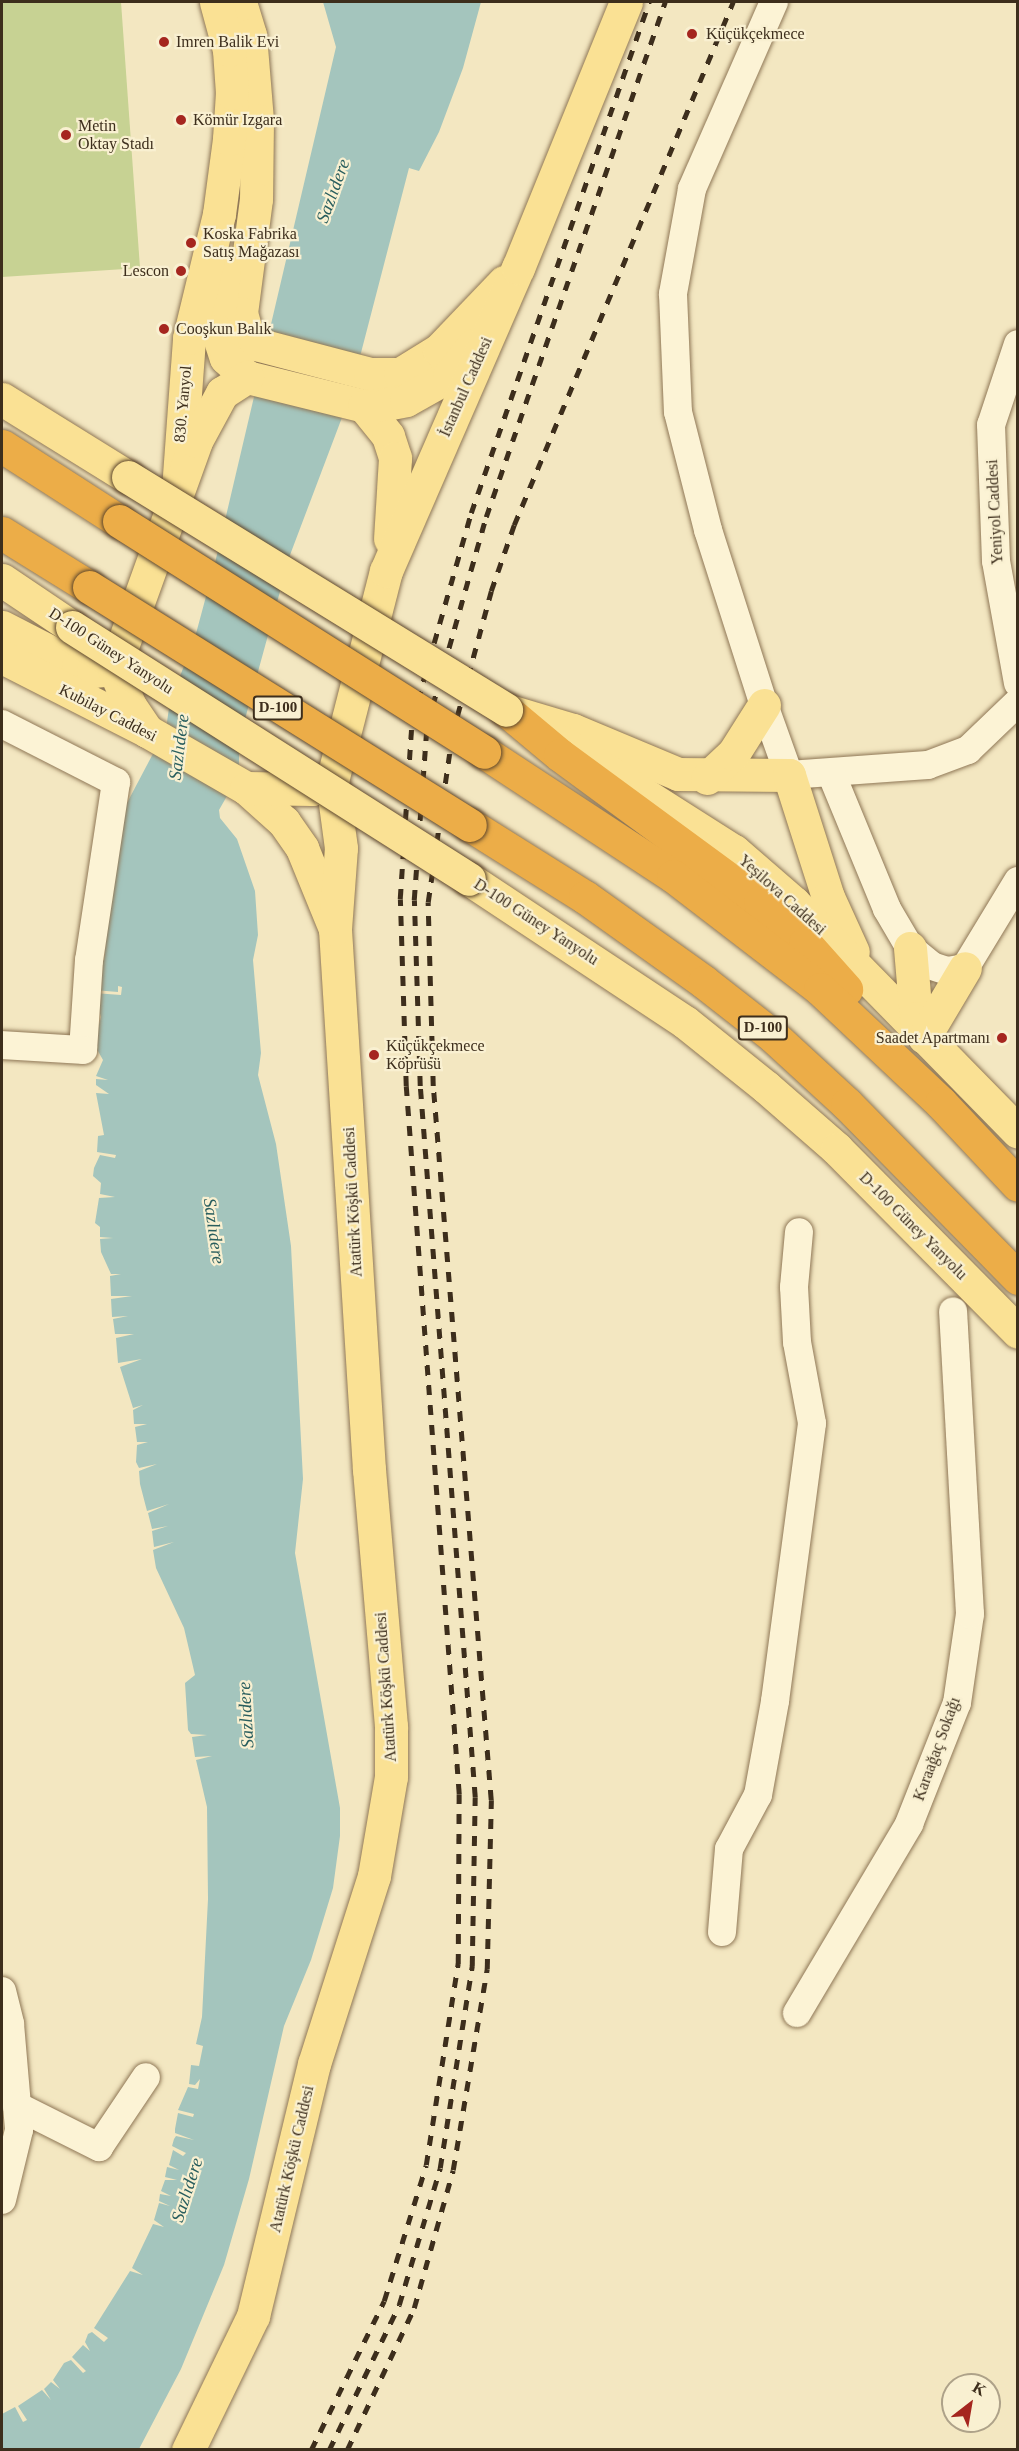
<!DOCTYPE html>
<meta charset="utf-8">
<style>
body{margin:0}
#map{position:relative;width:1019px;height:2451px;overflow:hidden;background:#f3e7c1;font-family:Georgia,serif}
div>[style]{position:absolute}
.green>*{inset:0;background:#c7d293}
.water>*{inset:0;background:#a4c5bd}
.roads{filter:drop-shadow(0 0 2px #8f7756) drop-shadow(0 0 2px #8f7756)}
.minor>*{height:28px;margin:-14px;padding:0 14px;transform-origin:14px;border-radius:14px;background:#fcf3d5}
.major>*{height:33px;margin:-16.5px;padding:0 16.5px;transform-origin:16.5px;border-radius:16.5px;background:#fae194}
.highway>*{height:33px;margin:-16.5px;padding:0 16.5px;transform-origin:16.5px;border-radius:16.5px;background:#ecad48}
.rail>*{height:4.5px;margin-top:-2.25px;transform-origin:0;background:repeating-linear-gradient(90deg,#3d2e1c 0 10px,transparent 0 20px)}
.bridges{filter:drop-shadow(0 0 2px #5c452b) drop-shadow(0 0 2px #5c452b)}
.major-bridge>*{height:33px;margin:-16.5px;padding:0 16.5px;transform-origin:16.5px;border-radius:16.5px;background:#fae194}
.highway-bridge>*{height:33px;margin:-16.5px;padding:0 16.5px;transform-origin:16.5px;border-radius:16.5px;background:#ecad48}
.dots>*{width:16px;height:16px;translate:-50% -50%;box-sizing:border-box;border:3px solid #f9f0d1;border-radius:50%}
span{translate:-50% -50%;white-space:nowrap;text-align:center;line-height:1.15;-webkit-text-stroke:4.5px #f9f0d1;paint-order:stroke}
.shield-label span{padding:2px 4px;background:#f9f0d1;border:2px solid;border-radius:4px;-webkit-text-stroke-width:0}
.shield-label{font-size:15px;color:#3d2e1c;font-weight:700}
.poi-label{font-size:16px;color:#3d2e1c}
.left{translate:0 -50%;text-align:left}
.right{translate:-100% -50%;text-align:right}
.street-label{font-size:16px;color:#3d2e1c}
.water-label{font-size:18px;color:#295e5e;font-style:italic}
.frame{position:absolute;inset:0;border:3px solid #3d2e1c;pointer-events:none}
.north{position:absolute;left:941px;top:2373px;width:60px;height:60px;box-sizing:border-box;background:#f9f0d1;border:2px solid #aea289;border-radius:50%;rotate:31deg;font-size:16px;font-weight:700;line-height:24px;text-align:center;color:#3d2e1c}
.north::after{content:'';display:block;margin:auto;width:21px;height:27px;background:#a5261f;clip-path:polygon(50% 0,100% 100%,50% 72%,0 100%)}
</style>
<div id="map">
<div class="green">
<i style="clip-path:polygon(2px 2px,121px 2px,140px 268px,2px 277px)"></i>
</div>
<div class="water">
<i style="clip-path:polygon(323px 2px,481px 2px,463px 68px,439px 132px,419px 171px,409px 168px,349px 399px,290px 555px,239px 741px,239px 775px,219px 810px,220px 818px,237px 839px,255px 891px,258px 935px,253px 960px,261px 1053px,258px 1075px,276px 1144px,291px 1246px,303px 1479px,295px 1553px,340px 1808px,340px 1836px,333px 1888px,311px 1960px,284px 2026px,249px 2179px,224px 2265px,181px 2369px,139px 2449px,2px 2449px,2px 2414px,15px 2407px,23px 2422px,27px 2420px,18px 2406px,42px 2390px,51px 2400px,44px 2389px,51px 2382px,60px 2389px,53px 2380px,64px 2363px,71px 2360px,83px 2373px,86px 2371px,72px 2357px,83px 2345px,90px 2351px,85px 2342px,88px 2334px,92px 2332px,104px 2342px,108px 2338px,94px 2328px,96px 2325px,130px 2271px,143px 2275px,132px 2268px,153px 2224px,164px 2227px,154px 2220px,159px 2203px,170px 2206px,159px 2201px,160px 2194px,171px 2196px,161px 2191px,165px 2180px,177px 2180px,165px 2177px,167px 2167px,179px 2170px,169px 2165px,173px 2150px,183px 2156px,186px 2153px,172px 2146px,174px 2139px,176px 2136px,194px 2140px,175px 2133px,175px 2129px,178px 2113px,193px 2117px,194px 2114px,178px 2110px,188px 2087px,198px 2089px,200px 2079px,195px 2085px,189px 2084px,191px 2065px,199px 2066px,203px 2046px,196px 2044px,202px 2017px,208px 1899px,207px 1807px,196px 1760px,212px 1756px,195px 1757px,192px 1737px,207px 1735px,191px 1734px,188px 1730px,185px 1683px,195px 1675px,184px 1628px,156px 1568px,153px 1550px,174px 1542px,154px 1547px,152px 1531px,168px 1526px,152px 1529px,148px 1513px,169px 1504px,147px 1511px,140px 1484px,139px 1471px,157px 1464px,139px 1468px,136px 1462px,137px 1445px,148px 1442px,137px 1442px,135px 1427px,147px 1424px,134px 1424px,133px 1410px,143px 1405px,133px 1408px,120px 1367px,142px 1359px,118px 1363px,116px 1338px,134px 1334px,115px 1334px,113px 1319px,128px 1316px,112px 1317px,111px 1299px,132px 1296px,111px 1296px,110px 1276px,121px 1274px,111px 1274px,101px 1252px,100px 1239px,113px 1238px,100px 1237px,100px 1227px,95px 1223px,99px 1198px,115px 1197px,100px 1194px,101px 1183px,93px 1176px,94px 1168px,100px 1155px,115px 1158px,116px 1155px,97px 1152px,98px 1136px,104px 1135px,96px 1093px,109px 1094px,96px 1085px,96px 1079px,108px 1080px,96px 1076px,103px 1060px,94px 1044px,101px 1017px,94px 993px,121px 995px,122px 987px,118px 986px,118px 992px,94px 990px,96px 962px,104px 960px,118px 820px,166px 729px,170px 701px,194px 641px,215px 563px,336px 47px)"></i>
</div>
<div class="roads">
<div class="minor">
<i style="left:774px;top:2px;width:204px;rotate:113.7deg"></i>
<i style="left:692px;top:189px;width:107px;rotate:100.3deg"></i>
<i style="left:673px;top:294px;width:118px;rotate:87.6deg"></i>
<i style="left:678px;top:412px;width:122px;rotate:75.7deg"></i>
<i style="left:708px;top:530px;width:184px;rotate:72.3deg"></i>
<i style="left:764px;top:705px;width:74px;rotate:70.3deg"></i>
<i style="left:789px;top:775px;width:139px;rotate:-4.1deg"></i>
<i style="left:928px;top:765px;width:43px;rotate:-20.6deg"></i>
<i style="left:968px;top:750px;width:69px;rotate:-43.8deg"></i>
<i style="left:1018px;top:344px;width:85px;rotate:108.4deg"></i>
<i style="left:991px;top:425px;width:136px;rotate:87.9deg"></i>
<i style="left:996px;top:561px;width:124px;rotate:79.8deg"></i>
<i style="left:2px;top:724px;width:128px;rotate:27deg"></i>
<i style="left:116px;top:782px;width:180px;rotate:98.6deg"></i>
<i style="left:89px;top:960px;width:90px;rotate:93.8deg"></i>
<i style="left:83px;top:1050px;width:81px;rotate:-176.5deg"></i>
<i style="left:831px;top:773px;width:147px;rotate:67.6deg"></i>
<i style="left:887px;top:909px;width:45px;rotate:59.5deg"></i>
<i style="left:910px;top:948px;width:28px;rotate:39deg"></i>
<i style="left:932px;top:966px;width:16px;rotate:18deg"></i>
<i style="left:947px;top:971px;width:18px;rotate:-9deg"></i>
<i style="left:965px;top:968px;width:102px;rotate:-58.7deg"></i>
<i style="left:722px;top:1932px;width:83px;rotate:-85.2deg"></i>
<i style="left:729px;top:1849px;width:61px;rotate:-61.8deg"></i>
<i style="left:758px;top:1795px;width:96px;rotate:-79.7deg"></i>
<i style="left:775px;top:1701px;width:280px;rotate:-82.4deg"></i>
<i style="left:812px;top:1423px;width:82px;rotate:-100.5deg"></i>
<i style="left:797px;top:1342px;width:55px;rotate:-93.1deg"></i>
<i style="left:794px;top:1287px;width:55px;rotate:-84.8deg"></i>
<i style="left:2px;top:1991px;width:34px;rotate:76deg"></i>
<i style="left:10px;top:2024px;width:106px;rotate:85.1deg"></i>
<i style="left:19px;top:2130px;width:72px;rotate:103.7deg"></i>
<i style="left:797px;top:2013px;width:220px;rotate:-59.3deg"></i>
<i style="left:909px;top:1824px;width:130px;rotate:-68.4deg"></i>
<i style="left:957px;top:1703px;width:90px;rotate:-81.7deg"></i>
<i style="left:970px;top:1614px;width:303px;rotate:-93.2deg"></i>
<i style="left:17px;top:2106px;width:92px;rotate:26.6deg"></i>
<i style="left:99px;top:2147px;width:84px;rotate:-56.1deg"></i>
</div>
<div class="major">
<i style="left:240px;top:2px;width:34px;rotate:73deg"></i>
<i style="left:250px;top:35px;width:85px;rotate:85.3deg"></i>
<i style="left:257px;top:120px;width:79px;rotate:90.7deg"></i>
<i style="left:256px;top:199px;width:115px;rotate:97.5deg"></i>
<i style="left:241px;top:313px;width:25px;rotate:74deg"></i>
<i style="left:248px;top:337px;width:11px;rotate:41deg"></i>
<i style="left:256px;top:344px;width:118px;rotate:14.7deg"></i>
<i style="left:370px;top:374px;width:30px"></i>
<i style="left:400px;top:374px;width:46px;rotate:-31.6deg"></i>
<i style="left:439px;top:350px;width:94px;rotate:-46.3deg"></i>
<i style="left:224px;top:272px;width:59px;rotate:96.8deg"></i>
<i style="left:217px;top:331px;width:28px;rotate:72deg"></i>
<i style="left:226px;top:358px;width:28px;rotate:42deg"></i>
<i style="left:247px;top:377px;width:121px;rotate:13.9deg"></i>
<i style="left:364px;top:406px;width:22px;rotate:-5deg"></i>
<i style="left:386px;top:404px;width:20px;rotate:-11deg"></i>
<i style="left:406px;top:400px;width:49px;rotate:-29.2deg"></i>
<i style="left:449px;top:376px;width:39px;rotate:-52deg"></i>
<i style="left:2px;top:399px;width:148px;rotate:31.8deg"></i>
<i style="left:364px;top:406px;width:38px;rotate:51deg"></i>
<i style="left:388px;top:436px;width:23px;rotate:72deg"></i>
<i style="left:395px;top:458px;width:81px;rotate:93.5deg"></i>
<i style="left:178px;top:489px;width:151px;rotate:-85.8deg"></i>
<i style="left:189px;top:338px;width:128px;rotate:-76.4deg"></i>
<i style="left:219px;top:214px;width:76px;rotate:-82.4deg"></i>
<i style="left:229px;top:139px;width:46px;rotate:-86.3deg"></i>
<i style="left:232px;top:93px;width:43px;rotate:-94deg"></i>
<i style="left:229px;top:50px;width:50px;rotate:-105.2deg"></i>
<i style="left:2px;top:580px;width:84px;rotate:33.9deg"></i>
<i style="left:2px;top:627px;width:85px;rotate:27.2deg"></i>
<i style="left:78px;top:666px;width:16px;rotate:18deg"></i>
<i style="left:93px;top:671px;width:21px;rotate:-5deg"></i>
<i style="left:2px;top:657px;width:163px;rotate:27deg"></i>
<i style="left:147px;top:731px;width:114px;rotate:29.9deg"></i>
<i style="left:246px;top:788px;width:51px;rotate:41.8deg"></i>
<i style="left:284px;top:822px;width:32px;rotate:55deg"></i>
<i style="left:302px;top:848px;width:87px;rotate:67.8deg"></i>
<i style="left:506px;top:710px;width:70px;rotate:16.6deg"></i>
<i style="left:573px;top:730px;width:114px;rotate:22.7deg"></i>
<i style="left:678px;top:774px;width:111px;rotate:0.5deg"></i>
<i style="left:789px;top:775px;width:128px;rotate:72.3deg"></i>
<i style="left:828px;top:897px;width:60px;rotate:65.6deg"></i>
<i style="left:147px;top:731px;width:30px;rotate:-124deg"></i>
<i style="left:130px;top:706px;width:40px;rotate:-113.4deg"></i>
<i style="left:114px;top:669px;width:242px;rotate:-70.2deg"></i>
<i style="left:196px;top:441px;width:55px;rotate:-61.6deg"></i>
<i style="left:222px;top:393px;width:30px;rotate:-33deg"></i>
<i style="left:562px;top:742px;width:204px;rotate:32.4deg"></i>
<i style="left:734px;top:851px;width:79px;rotate:40.9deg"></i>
<i style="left:794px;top:903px;width:320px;rotate:45.6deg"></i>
<i style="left:707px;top:778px;width:35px;rotate:-43deg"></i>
<i style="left:733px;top:754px;width:58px;rotate:-57.7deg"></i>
<i style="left:246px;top:788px;width:66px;rotate:0.9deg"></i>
<i style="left:312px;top:789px;width:22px;rotate:-22deg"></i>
<i style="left:469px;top:879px;width:259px;rotate:33.5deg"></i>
<i style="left:685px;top:1022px;width:104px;rotate:38.7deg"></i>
<i style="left:766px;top:1087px;width:94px;rotate:41.1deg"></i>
<i style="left:837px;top:1149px;width:257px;rotate:45.3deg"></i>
<i style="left:910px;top:948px;width:70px;rotate:85.1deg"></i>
<i style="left:916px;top:1018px;width:19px;rotate:65deg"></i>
<i style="left:924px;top:1037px;width:80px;rotate:-59.3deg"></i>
<i style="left:188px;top:2450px;width:149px;rotate:-64.1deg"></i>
<i style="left:253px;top:2316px;width:259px;rotate:-76.4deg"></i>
<i style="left:314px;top:2064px;width:197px;rotate:-72.3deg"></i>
<i style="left:374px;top:1876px;width:100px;rotate:-80.3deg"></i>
<i style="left:391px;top:1777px;width:51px;rotate:-90deg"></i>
<i style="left:391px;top:1726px;width:257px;rotate:-94.9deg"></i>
<i style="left:369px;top:1470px;width:542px;rotate:-93.6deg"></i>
<i style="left:335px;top:929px;width:81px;rotate:-85.8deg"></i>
<i style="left:341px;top:848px;width:68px;rotate:-97.7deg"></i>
<i style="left:332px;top:781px;width:217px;rotate:-75.6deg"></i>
<i style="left:386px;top:571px;width:331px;rotate:-66.5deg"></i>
<i style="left:518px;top:268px;width:287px;rotate:-67.9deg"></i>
</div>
<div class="highway">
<i style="left:2px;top:446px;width:139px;rotate:32.7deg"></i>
<i style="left:2px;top:533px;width:102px;rotate:31.8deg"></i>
<i style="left:506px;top:710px;width:70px;rotate:39.8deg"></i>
<i style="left:560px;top:755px;width:248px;rotate:36.3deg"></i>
<i style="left:760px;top:902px;width:61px;rotate:42.3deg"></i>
<i style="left:805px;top:943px;width:62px;rotate:48.3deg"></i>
<i style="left:484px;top:752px;width:226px;rotate:33.3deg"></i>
<i style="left:673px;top:876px;width:185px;rotate:37.5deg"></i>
<i style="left:820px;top:989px;width:166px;rotate:43.3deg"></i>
<i style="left:941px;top:1103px;width:112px;rotate:46.8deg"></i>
<i style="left:470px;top:825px;width:136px;rotate:32.1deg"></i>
<i style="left:585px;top:897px;width:146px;rotate:35.5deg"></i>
<i style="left:704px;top:982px;width:88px;rotate:38deg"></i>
<i style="left:773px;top:1036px;width:100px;rotate:42.6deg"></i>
<i style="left:847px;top:1104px;width:244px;rotate:45.5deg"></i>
</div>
</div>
<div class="rail">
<i style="left:311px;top:2450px;width:166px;rotate:-63.9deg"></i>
<i style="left:384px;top:2301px;width:142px;rotate:-72.8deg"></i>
<i style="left:426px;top:2165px;width:204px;rotate:-81deg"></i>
<i style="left:458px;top:1964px;width:170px;rotate:-89.7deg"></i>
<i style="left:459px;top:1794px;width:710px;rotate:-94.28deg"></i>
<i style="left:406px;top:1086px;width:187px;rotate:-91.8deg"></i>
<i style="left:400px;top:899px;width:179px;rotate:-86.2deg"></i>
<i style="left:412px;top:720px;width:215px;rotate:-74.1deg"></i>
<i style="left:471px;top:513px;width:541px;rotate:-70.79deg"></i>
<i style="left:329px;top:2450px;width:161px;rotate:-64.2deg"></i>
<i style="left:399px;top:2305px;width:143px;rotate:-73.3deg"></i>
<i style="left:440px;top:2168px;width:205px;rotate:-81deg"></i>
<i style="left:472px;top:1966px;width:169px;rotate:-89deg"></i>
<i style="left:475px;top:1797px;width:713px;rotate:-94.42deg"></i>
<i style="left:420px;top:1086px;width:186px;rotate:-91.8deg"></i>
<i style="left:414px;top:900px;width:175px;rotate:-85.8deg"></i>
<i style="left:427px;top:725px;width:216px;rotate:-74.2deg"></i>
<i style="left:486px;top:517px;width:545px;rotate:-70.83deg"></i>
<i style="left:347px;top:2450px;width:157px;rotate:-64.7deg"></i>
<i style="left:414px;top:2308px;width:143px;rotate:-74.2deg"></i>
<i style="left:453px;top:2170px;width:204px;rotate:-80.4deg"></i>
<i style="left:487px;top:1969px;width:169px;rotate:-88.6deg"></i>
<i style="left:491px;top:1800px;width:716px;rotate:-94.64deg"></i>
<i style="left:433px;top:1086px;width:184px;rotate:-91.6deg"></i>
<i style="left:428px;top:902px;width:169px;rotate:-81.8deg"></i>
<i style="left:452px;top:735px;width:149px;rotate:-74.8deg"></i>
<i style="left:491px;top:591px;width:70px;rotate:-70.8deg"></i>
<i style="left:514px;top:525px;width:567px;rotate:-67.28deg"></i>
</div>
<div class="bridges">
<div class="major-bridge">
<i style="left:128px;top:477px;width:444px;rotate:31.6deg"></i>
<i style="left:72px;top:627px;width:470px;rotate:32.4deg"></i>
</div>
<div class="highway-bridge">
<i style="left:119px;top:521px;width:432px;rotate:32.3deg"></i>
<i style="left:89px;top:587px;width:449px;rotate:32deg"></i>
</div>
</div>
<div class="dots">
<i style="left:692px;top:34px;background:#a5261f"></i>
<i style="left:164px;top:42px;background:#a5261f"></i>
<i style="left:181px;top:120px;background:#a5261f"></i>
<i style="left:66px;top:135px;background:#a5261f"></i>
<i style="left:191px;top:243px;background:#a5261f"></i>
<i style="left:181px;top:271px;background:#a5261f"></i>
<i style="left:164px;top:329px;background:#a5261f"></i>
<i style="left:1002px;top:1038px;background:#a5261f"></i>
<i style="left:374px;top:1055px;background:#a5261f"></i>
</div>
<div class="shield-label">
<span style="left:278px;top:708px">D-100</span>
<span style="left:763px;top:1028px">D-100</span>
</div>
<div class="poi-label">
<span class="left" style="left:706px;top:34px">Küçükçekmece</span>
<span class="left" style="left:176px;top:42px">Imren Balik Evi</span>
<span class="left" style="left:193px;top:120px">Kömür Izgara</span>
<span class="left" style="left:78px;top:135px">Metin<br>Oktay Stadı</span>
<span class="left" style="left:203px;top:243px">Koska Fabrika<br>Satış Mağazası</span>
<span class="right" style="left:169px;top:271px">Lescon</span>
<span class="left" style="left:176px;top:329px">Cooşkun Balık</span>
<span class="right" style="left:990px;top:1038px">Saadet Apartmanı</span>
<span class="left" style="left:386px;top:1055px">Küçükçekmece<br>Köprüsü</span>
</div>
<div class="street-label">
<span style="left:466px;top:387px;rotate:-66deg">İstanbul Caddesi</span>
<span style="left:183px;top:404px;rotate:-85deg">830. Yanyol</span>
<span style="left:995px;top:512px;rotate:-93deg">Yeniyol Caddesi</span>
<span style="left:111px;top:651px;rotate:33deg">D-100 Güney Yanyolu</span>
<span style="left:108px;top:713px;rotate:27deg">Kubilay Caddesi</span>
<span style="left:782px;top:895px;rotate:42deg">Yeşilova Caddesi</span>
<span style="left:536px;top:922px;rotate:33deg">D-100 Güney Yanyolu</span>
<span style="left:353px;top:1202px;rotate:-93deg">Atatürk Köşkü Caddesi</span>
<span style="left:913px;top:1226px;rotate:45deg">D-100 Güney Yanyolu</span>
<span style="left:386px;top:1687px;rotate:-94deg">Atatürk Köşkü Caddesi</span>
<span style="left:937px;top:1749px;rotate:-70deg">Karaağaç Sokağı</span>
<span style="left:292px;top:2159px;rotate:-77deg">Atatürk Köşkü Caddesi</span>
</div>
<div class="water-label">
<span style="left:333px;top:191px;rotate:-70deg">Sazlıdere</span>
<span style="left:179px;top:747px;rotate:-83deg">Sazlıdere</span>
<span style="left:214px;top:1231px;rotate:82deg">Sazlıdere</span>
<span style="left:246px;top:1715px;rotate:-93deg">Sazlıdere</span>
<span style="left:187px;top:2190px;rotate:-72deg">Sazlıdere</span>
</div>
<div class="frame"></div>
<div class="north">K</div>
</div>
